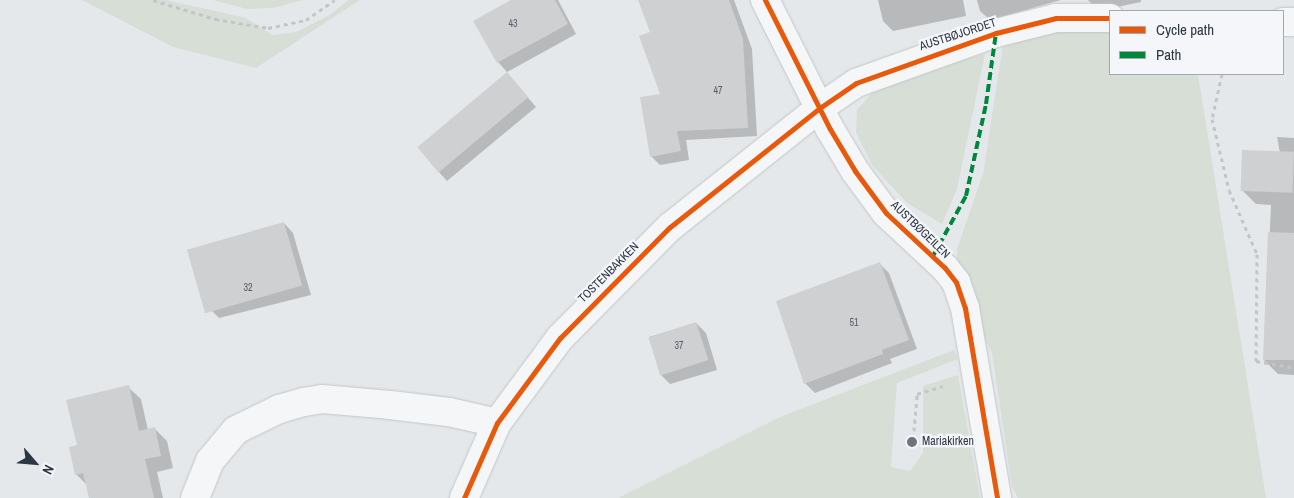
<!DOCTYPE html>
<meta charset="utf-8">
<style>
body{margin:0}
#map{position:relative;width:1294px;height:498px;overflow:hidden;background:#e5e8ea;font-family:"Archivo Narrow",sans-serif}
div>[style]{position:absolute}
.green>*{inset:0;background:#d7ded6}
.shadow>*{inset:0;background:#0003}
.building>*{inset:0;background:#ced0d2;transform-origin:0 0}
.path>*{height:3px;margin-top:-1.5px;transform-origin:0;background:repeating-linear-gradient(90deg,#c3c6c9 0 4px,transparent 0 8px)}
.roads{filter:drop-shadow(0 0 1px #c3c6c8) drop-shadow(0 0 1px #c3c6c8)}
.street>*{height:28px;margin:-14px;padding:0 14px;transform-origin:14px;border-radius:14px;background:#f5f6f7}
.quiet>*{height:4px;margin-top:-2px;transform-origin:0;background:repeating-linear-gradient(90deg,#00873e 0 8px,transparent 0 12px)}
.cycleway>*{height:5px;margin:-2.5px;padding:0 2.5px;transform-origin:2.5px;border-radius:2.5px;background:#e8590c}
.dots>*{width:14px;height:14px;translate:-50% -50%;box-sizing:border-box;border:2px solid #f4f6f9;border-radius:50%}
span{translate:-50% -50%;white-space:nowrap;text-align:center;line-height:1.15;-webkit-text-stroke:4.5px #f4f6f9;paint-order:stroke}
.number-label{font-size:10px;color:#565d68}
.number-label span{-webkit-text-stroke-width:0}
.street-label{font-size:12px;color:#2d3643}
.poi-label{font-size:12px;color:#2d3643}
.left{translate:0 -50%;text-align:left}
.legend{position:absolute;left:1109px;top:10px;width:175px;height:65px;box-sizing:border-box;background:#f4f6f9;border:1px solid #a4a9b0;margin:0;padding:6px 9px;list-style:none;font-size:15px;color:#2d3643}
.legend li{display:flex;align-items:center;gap:10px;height:25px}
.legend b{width:25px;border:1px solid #a4a9b0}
.north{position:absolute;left:10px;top:438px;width:50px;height:50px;-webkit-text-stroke:4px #f4f6f9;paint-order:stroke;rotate:117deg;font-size:14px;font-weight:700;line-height:20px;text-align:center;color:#2d3643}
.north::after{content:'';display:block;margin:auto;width:18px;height:22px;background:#2d3643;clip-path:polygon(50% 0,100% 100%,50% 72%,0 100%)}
</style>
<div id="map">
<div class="green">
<i style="clip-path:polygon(82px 0,166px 0,246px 18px,272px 35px,296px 32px,328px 16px,349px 0,360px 0,256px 68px,173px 47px)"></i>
<i style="clip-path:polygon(213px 0,303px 0,273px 8px,247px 9px)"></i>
<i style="clip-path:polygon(1057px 29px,1110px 31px,1110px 74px,1198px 74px,1266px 498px,1018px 498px,1012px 487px,992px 353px,956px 282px,957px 249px,983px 174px,1003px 44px)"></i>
<i style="clip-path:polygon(985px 54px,957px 189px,942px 224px,907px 203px,872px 165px,856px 133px,857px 110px,872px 93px,906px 75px)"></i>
<i style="clip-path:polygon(954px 350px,958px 359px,897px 383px,891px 467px,910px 471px,923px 453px,923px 386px,958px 375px,980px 498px,618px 498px,780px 417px)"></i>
</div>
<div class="shadow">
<i style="clip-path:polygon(514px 0,558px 0,576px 34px,507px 72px,498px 62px)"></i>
<i style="clip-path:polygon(639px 0,734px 0,752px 49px,757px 136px,686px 140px,689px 160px,660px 165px,651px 156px,662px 95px,651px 33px)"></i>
<i style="clip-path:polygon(878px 0,963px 0,966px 16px,893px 31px,883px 21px)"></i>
<i style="clip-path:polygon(977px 0,1061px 0,990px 20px,980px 11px)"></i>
<i style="clip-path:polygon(1088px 0,1141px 0,1141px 2px,1098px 11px)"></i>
<i style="clip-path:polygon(507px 73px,536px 107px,447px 181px,438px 171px)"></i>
<i style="clip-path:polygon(1277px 137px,1294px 138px,1294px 375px,1278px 374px,1264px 360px,1271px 205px,1256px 204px,1242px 190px,1280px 153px)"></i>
<i style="clip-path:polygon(284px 223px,293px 233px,311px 295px,219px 318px,209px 308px)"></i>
<i style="clip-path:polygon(880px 264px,889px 273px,917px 349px,890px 359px,892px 363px,815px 393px,805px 383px)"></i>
<i style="clip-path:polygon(696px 323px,706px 333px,717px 370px,670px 384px,660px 374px,649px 337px)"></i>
<i style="clip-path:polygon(128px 387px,141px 399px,148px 430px,155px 429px,167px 441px,173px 468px,157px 472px,163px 498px,90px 498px,87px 485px,76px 474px,78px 446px)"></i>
</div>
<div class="building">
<i style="clip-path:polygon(511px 0,555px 0,568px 24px,497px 63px,473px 21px)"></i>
<i style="clip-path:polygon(638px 0,729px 0,743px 39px,748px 128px,677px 131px,681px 151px,650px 157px,640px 97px,660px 94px,639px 36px,650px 32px)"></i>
<i style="left:507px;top:72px;width:33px;height:117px;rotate:50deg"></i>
<i style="left:1242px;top:150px;width:52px;height:41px;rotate:2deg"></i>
<i style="left:284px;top:222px;width:66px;height:101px;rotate:74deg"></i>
<i style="clip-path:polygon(1268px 232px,1294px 233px,1294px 360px,1263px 360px)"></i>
<i style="clip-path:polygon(880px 262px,909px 340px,882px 350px,883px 354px,804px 384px,776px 301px)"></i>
<i style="left:696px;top:322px;width:40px;height:50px;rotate:72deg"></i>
<i style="clip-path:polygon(129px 385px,139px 431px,155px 427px,161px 456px,145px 459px,154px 498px,89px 498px,83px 473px,75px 475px,69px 447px,77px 445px,66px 400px)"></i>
</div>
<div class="path">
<i style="left:153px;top:0;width:65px;rotate:17deg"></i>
<i style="left:215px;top:19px;width:54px;rotate:9.6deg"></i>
<i style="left:268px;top:28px;width:39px;rotate:-12deg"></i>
<i style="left:306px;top:20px;width:35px;rotate:-35deg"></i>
<i style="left:1222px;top:74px;width:46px;rotate:102.5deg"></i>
<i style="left:1212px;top:119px;width:73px;rotate:76.5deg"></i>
<i style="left:1229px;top:190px;width:70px;rotate:66.4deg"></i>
<i style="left:1257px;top:254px;width:107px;rotate:90.5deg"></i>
<i style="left:1256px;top:361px;width:39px;rotate:10deg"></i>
<i style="left:914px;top:431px;width:37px;rotate:-85deg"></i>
<i style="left:917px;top:394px;width:27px;rotate:-17deg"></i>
</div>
<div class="roads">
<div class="street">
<i style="left:765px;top:0;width:144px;rotate:63.3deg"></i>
<i style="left:830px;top:129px;width:49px;rotate:59.2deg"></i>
<i style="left:855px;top:171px;width:52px;rotate:53.6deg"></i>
<i style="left:886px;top:213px;width:81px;rotate:43deg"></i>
<i style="left:945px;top:268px;width:18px;rotate:52deg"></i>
<i style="left:956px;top:282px;width:28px;rotate:71deg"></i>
<i style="left:965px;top:308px;width:193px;rotate:80.4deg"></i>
<i style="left:1283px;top:22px;width:11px"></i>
<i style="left:195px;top:498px;width:40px;rotate:-68deg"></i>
<i style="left:210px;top:461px;width:40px;rotate:-50deg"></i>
<i style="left:236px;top:430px;width:48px;rotate:-26deg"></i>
<i style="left:279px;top:409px;width:26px;rotate:-16deg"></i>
<i style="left:304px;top:402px;width:18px;rotate:-9deg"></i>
<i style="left:322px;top:399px;width:68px;rotate:5deg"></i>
<i style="left:390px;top:405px;width:59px;rotate:6.8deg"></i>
<i style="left:449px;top:412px;width:49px;rotate:12.9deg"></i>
<i style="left:464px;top:498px;width:82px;rotate:-66.3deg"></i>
<i style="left:497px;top:423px;width:106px;rotate:-53.5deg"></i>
<i style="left:560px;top:338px;width:156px;rotate:-45.3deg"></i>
<i style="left:670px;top:227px;width:193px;rotate:-38.5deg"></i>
<i style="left:821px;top:107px;width:42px;rotate:-34.4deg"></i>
<i style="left:856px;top:83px;width:149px;rotate:-19.7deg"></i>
<i style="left:996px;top:33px;width:62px;rotate:-14deg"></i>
<i style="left:1056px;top:18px;width:54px"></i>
</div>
</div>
<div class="quiet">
<i style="left:933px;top:256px;width:68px;rotate:-61.2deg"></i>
<i style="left:966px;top:196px;width:94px;rotate:-77.7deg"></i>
<i style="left:986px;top:104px;width:72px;rotate:-82deg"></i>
</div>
<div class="cycleway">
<i style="left:765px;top:0;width:144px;rotate:63.3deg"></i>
<i style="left:830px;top:129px;width:49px;rotate:59.2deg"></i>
<i style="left:855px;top:171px;width:52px;rotate:53.6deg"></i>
<i style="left:886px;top:213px;width:81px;rotate:43deg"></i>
<i style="left:945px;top:268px;width:18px;rotate:52deg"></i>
<i style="left:956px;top:282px;width:28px;rotate:71deg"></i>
<i style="left:965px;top:308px;width:193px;rotate:80.4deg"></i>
<i style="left:464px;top:498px;width:82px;rotate:-66.3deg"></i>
<i style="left:497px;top:423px;width:106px;rotate:-53.5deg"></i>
<i style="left:560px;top:338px;width:156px;rotate:-45.3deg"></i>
<i style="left:670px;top:227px;width:193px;rotate:-38.5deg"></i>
<i style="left:821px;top:107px;width:42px;rotate:-34.4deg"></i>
<i style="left:856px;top:83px;width:149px;rotate:-19.7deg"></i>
<i style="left:996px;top:33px;width:62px;rotate:-14deg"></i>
<i style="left:1056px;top:18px;width:54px"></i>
</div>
<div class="dots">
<i style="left:912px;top:442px;background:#6d747d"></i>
</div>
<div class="number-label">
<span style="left:513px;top:24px">43</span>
<span style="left:718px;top:91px">47</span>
<span style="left:248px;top:288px">32</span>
<span style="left:854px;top:323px">51</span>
<span style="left:679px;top:346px">37</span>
</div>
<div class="street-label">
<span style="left:958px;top:35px;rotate:-18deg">AUSTBØJORDET</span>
<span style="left:920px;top:230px;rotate:44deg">AUSTBØGEILEN</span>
<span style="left:609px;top:273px;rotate:-45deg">TOSTENBAKKEN</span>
</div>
<div class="poi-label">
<span class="left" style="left:922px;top:442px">Mariakirken</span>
</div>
<ul class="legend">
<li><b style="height:6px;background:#e8590c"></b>Cycle path</li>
<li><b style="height:6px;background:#00873e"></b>Path</li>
</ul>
<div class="north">N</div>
</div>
